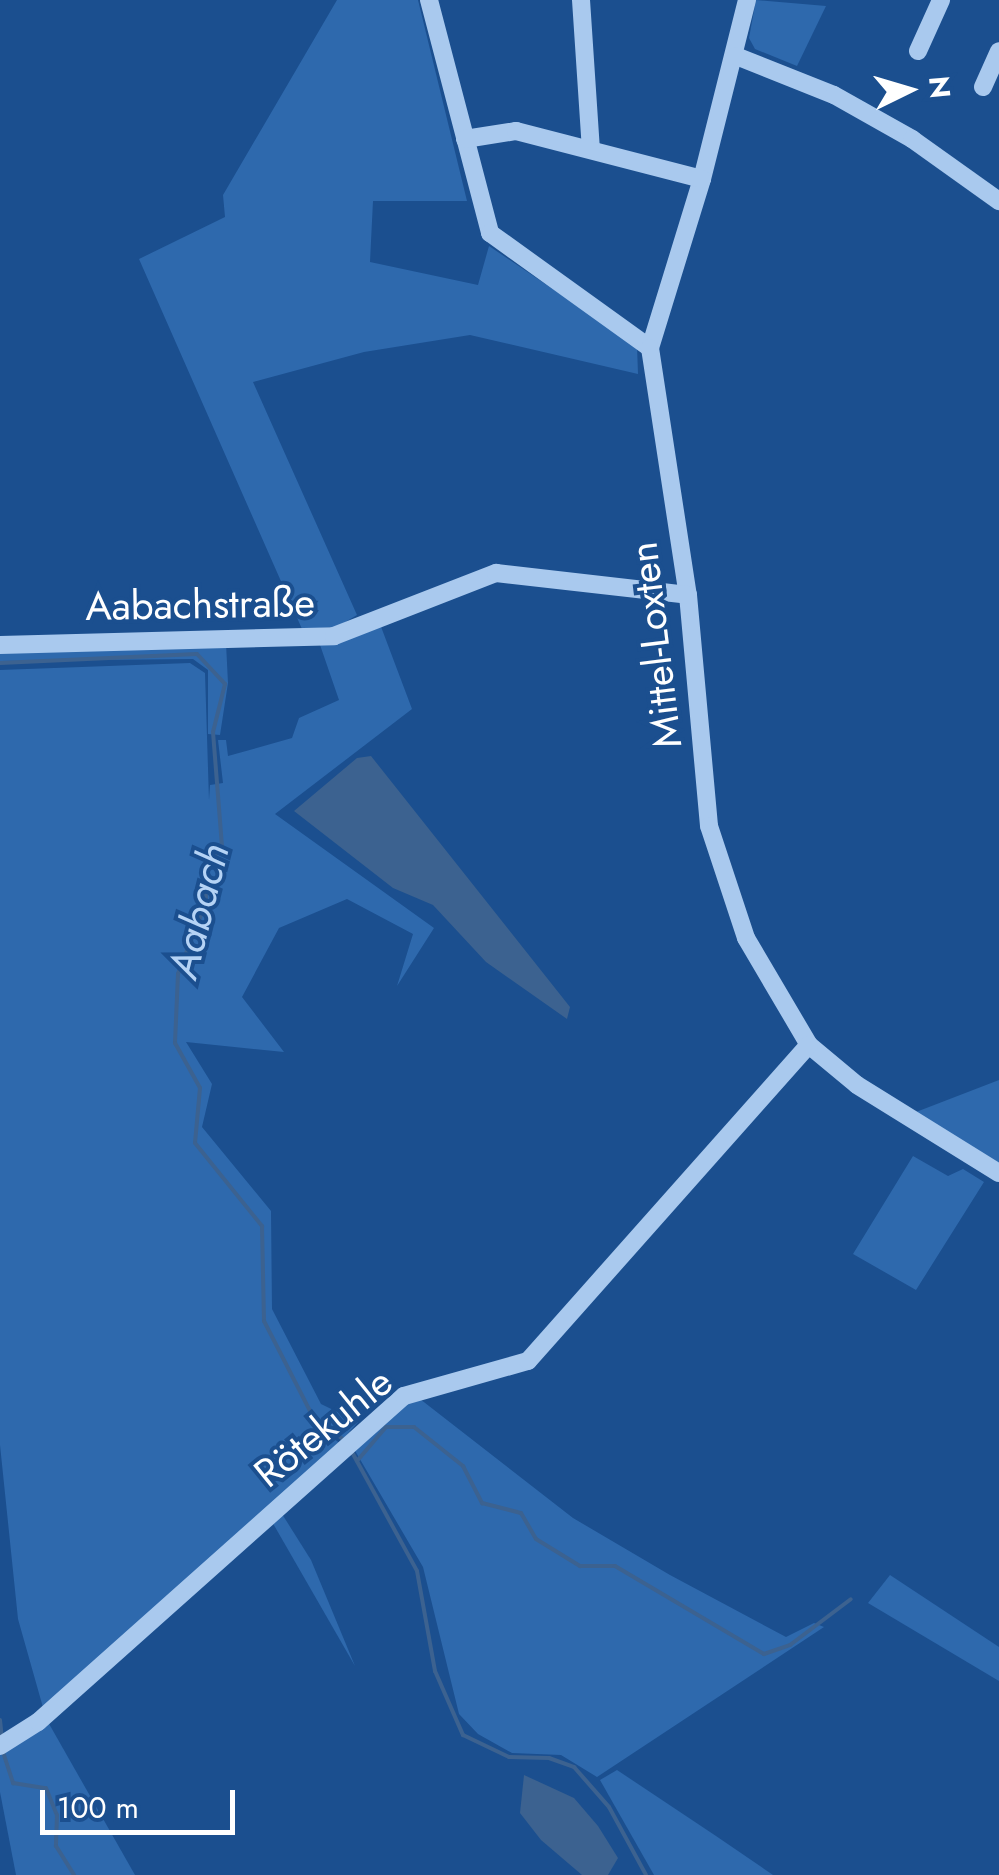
<!DOCTYPE html>
<meta charset="utf-8">
<style>
body{margin:0}
#map{position:relative;width:999px;height:1875px;overflow:hidden;background:#1b4f8f;font-family:Jost,sans-serif}
div>[style]{position:absolute}
.green>*{inset:0;background:#2e69ad}
.water>*{inset:0;background:#3c6290}
.stream>*{height:4px;margin:-2px;padding:0 2px;transform-origin:2px;border-radius:2px;background:#3c6290}
.minor>*{height:18px;margin:-9px;padding:0 9px;transform-origin:9px;border-radius:9px;background:#a9c9ee}
span{translate:-50% -50%;white-space:nowrap;text-align:center;line-height:1.15;-webkit-text-stroke:8px #1b4f8f;paint-order:stroke}
.street-label{font-size:40px;color:#fff}
.water-label{font-size:42px;color:#b5d3f5;font-style:italic}
.north{position:absolute;left:859px;top:40px;width:100px;height:100px;-webkit-text-stroke:8px #1b4f8f;paint-order:stroke;rotate:85deg;font-size:28px;font-weight:700;line-height:40px;text-align:center;color:#fff}
.north::after{content:'';display:block;margin:auto;width:35px;height:45px;background:#fff;clip-path:polygon(50% 0,100% 100%,50% 72%,0 100%)}
.scale{position:absolute;left:40px;top:1790px;width:195px;height:45px;box-sizing:border-box;border:5px solid #fff;border-top:0;padding-left:12px;font-size:30px;line-height:35px;white-space:nowrap;color:#fff;-webkit-text-stroke:8px #1b4f8f;paint-order:stroke}
</style>
<div id="map">
<div class="green">
<i style="clip-path:polygon(337px 0,418px 0,467px 201px,373px 201px,370px 262px,478px 285px,489px 246px,637px 346px,638px 374px,470px 335px,364px 352px,253px 382px,357px 615px,337px 627px,302px 629px,139px 259px,225px 217px,223px 195px)"></i>
<i style="clip-path:polygon(756px 0,826px 6px,797px 66px,755px 49px,749px 38px)"></i>
<i style="clip-path:polygon(380px 624px,412px 709px,275px 814px,434px 928px,397px 986px,413px 934px,347px 899px,279px 928px,242px 997px,284px 1052px,186px 1042px,212px 1084px,202px 1127px,271px 1211px,272px 1309px,321px 1404px,358px 1422px,343px 1439px,320px 1429px,341px 1444px,44px 1711px,18px 1619px,0 1445px,0 670px,190px 663px,205px 673px,209px 800px,210px 785px,223px 783px,218px 740px,226px 740px,228px 756px,292px 738px,299px 718px,339px 700px,319px 642px)"></i>
<i style="clip-path:polygon(0 640px,226px 643px,228px 683px,220px 735px,208px 734px,208px 670px,193px 659px,0 661px)"></i>
<i style="clip-path:polygon(999px 1080px,999px 1163px,916px 1112px)"></i>
<i style="clip-path:polygon(913px 1156px,948px 1176px,963px 1169px,984px 1182px,916px 1290px,853px 1254px)"></i>
<i style="clip-path:polygon(420px 1399px,573px 1518px,670px 1575px,786px 1637px,814px 1623px,824px 1627px,597px 1777px,561px 1755px,512px 1753px,478px 1734px,459px 1714px,423px 1567px,354px 1449px,403px 1404px)"></i>
<i style="clip-path:polygon(282px 1514px,311px 1560px,355px 1666px,271px 1520px)"></i>
<i style="clip-path:polygon(890px 1575px,999px 1647px,999px 1681px,868px 1603px)"></i>
<i style="clip-path:polygon(48px 1722px,135px 1875px,16px 1875px,0 1792px,0 1754px)"></i>
<i style="clip-path:polygon(617px 1770px,716px 1836px,773px 1875px,654px 1875px,600px 1780px)"></i>
</div>
<div class="water">
<i style="clip-path:polygon(371px 756px,570px 1007px,567px 1019px,486px 962px,433px 905px,393px 888px,294px 811px,357px 758px)"></i>
<i style="clip-path:polygon(524px 1775px,574px 1798px,598px 1826px,618px 1858px,608px 1875px,582px 1875px,541px 1840px,520px 1813px)"></i>
</div>
<div class="stream">
<i style="left:0;top:663px;width:197px;rotate:-2.6deg"></i>
<i style="left:197px;top:654px;width:41px;rotate:47deg"></i>
<i style="left:225px;top:684px;width:49px;rotate:104deg"></i>
<i style="left:213px;top:732px;width:114px;rotate:85.5deg"></i>
<i style="left:222px;top:846px;width:29px;rotate:125deg"></i>
<i style="left:205px;top:870px;width:32px;rotate:88deg"></i>
<i style="left:206px;top:902px;width:77px;rotate:111.3deg"></i>
<i style="left:178px;top:974px;width:69px;rotate:92.5deg"></i>
<i style="left:175px;top:1043px;width:51px;rotate:60.9deg"></i>
<i style="left:200px;top:1088px;width:55px;rotate:95.2deg"></i>
<i style="left:195px;top:1143px;width:107px;rotate:51.1deg"></i>
<i style="left:262px;top:1226px;width:95px;rotate:88.8deg"></i>
<i style="left:264px;top:1321px;width:106px;rotate:62.9deg"></i>
<i style="left:312px;top:1415px;width:39px;rotate:38deg"></i>
<i style="left:353px;top:1454px;width:133px;rotate:61.3deg"></i>
<i style="left:417px;top:1571px;width:102px;rotate:79.8deg"></i>
<i style="left:435px;top:1671px;width:70px;rotate:66.4deg"></i>
<i style="left:463px;top:1735px;width:51px;rotate:25.6deg"></i>
<i style="left:509px;top:1757px;width:40px;rotate:1.4deg"></i>
<i style="left:549px;top:1758px;width:27px;rotate:20deg"></i>
<i style="left:574px;top:1767px;width:53px;rotate:48.8deg"></i>
<i style="left:609px;top:1807px;width:77px;rotate:61.4deg"></i>
<i style="left:357px;top:1461px;width:45px;rotate:-49.5deg"></i>
<i style="left:386px;top:1427px;width:28px"></i>
<i style="left:414px;top:1427px;width:63px;rotate:38.5deg"></i>
<i style="left:463px;top:1466px;width:42px;rotate:62.8deg"></i>
<i style="left:482px;top:1503px;width:40px;rotate:14.4deg"></i>
<i style="left:521px;top:1513px;width:30px;rotate:60deg"></i>
<i style="left:536px;top:1539px;width:52px;rotate:31.5deg"></i>
<i style="left:580px;top:1566px;width:35px"></i>
<i style="left:615px;top:1566px;width:173px;rotate:30.6deg"></i>
<i style="left:764px;top:1654px;width:28px;rotate:-19deg"></i>
<i style="left:790px;top:1645px;width:76px;rotate:-37deg"></i>
<i style="left:0;top:1720px;width:18px;rotate:84deg"></i>
<i style="left:3px;top:1752px;width:33px;rotate:72deg"></i>
<i style="left:13px;top:1783px;width:33px;rotate:9deg"></i>
<i style="left:46px;top:1788px;width:29px;rotate:68deg"></i>
<i style="left:57px;top:1815px;width:31px;rotate:92deg"></i>
<i style="left:56px;top:1846px;width:34px;rotate:58deg"></i>
</div>
<div class="minor">
<i style="left:429px;top:0;width:241px;rotate:75.3deg"></i>
<i style="left:490px;top:233px;width:197px;rotate:35.7deg"></i>
<i style="left:581px;top:0;width:149px;rotate:86.2deg"></i>
<i style="left:747px;top:0;width:185px;rotate:104.1deg"></i>
<i style="left:702px;top:179px;width:177px;rotate:107.1deg"></i>
<i style="left:650px;top:348px;width:250px;rotate:81.3deg"></i>
<i style="left:688px;top:595px;width:232px;rotate:84.8deg"></i>
<i style="left:709px;top:826px;width:118px;rotate:71.7deg"></i>
<i style="left:746px;top:938px;width:124px;rotate:59.5deg"></i>
<i style="left:809px;top:1045px;width:62px;rotate:39.8deg"></i>
<i style="left:857px;top:1085px;width:167px;rotate:31.8deg"></i>
<i style="left:918px;top:51px;width:56px;rotate:-65.7deg"></i>
<i style="left:736px;top:56px;width:105px;rotate:21.7deg"></i>
<i style="left:834px;top:95px;width:90px;rotate:29.4deg"></i>
<i style="left:912px;top:139px;width:107px;rotate:35.5deg"></i>
<i style="left:983px;top:87px;width:39px;rotate:-66deg"></i>
<i style="left:465px;top:139px;width:52px;rotate:-8.9deg"></i>
<i style="left:516px;top:131px;width:192px;rotate:14.5deg"></i>
<i style="left:0;top:645px;width:334px;rotate:-1.5deg"></i>
<i style="left:334px;top:636px;width:174px;rotate:-21.3deg"></i>
<i style="left:496px;top:573px;width:193px;rotate:6.5deg"></i>
<i style="left:0;top:1746px;width:45px;rotate:-32.3deg"></i>
<i style="left:38px;top:1722px;width:490px;rotate:-41.7deg"></i>
<i style="left:404px;top:1396px;width:129px;rotate:-15.8deg"></i>
<i style="left:528px;top:1361px;width:423px;rotate:-48.4deg"></i>
</div>
<div class="street-label">
<span style="left:200px;top:604px;rotate:-1deg">Aabachstraße</span>
<span style="left:655px;top:645px;rotate:-97deg">Mittel-Loxten</span>
<span style="left:323px;top:1427px;rotate:-39deg">Rötekuhle</span>
</div>
<div class="water-label">
<span style="left:199px;top:911px;rotate:-76deg">Aabach</span>
</div>
<div class="north">N</div>
<div class="scale">100 m</div>
</div>
